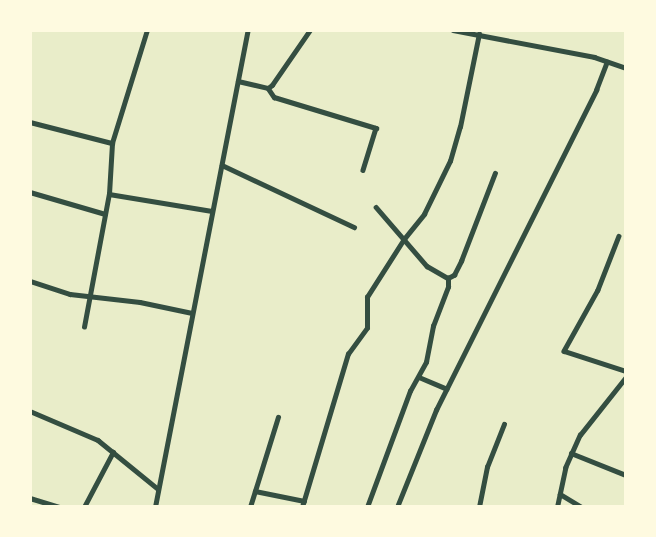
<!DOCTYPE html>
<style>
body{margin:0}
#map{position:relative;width:656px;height:537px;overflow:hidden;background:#e9edc9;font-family:"Times New Roman",serif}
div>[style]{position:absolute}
.minor>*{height:4.5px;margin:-2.25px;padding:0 2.25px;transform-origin:2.25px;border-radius:2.25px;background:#344e41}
span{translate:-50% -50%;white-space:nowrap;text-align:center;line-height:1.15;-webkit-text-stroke:7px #fefae0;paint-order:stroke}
.frame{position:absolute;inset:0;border:32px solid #fefae0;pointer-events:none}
</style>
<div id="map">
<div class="minor">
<i style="left:453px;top:30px;width:144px;rotate:10.8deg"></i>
<i style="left:594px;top:57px;width:34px;rotate:19deg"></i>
<i style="left:238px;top:81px;width:31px;rotate:13deg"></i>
<i style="left:268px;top:88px;width:5px;rotate:-37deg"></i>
<i style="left:272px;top:85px;width:67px;rotate:-55.4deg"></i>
<i style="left:268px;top:88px;width:11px;rotate:56deg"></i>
<i style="left:274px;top:97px;width:107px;rotate:16.9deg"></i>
<i style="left:376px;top:128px;width:44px;rotate:107.2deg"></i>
<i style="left:30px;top:122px;width:85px;rotate:14.4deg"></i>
<i style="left:222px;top:165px;width:146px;rotate:25.2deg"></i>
<i style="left:30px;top:192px;width:78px;rotate:16.3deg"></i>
<i style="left:109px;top:194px;width:104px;rotate:9.4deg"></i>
<i style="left:376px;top:207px;width:78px;rotate:49.2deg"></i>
<i style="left:427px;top:266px;width:24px;rotate:30deg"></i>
<i style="left:619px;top:236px;width:58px;rotate:111.3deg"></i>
<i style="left:598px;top:290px;width:70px;rotate:119.1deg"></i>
<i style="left:564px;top:351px;width:65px;rotate:17.9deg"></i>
<i style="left:30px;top:281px;width:42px;rotate:18deg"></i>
<i style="left:70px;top:294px;width:70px;rotate:6.5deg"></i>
<i style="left:140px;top:302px;width:53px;rotate:11.9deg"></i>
<i style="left:84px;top:327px;width:135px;rotate:-79.4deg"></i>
<i style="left:109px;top:194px;width:51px;rotate:-86.6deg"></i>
<i style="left:112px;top:143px;width:118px;rotate:-72.8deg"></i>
<i style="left:419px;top:377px;width:30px;rotate:23deg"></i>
<i style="left:30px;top:411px;width:74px;rotate:23.1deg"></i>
<i style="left:98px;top:440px;width:77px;rotate:39.2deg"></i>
<i style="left:571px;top:453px;width:59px;rotate:21.8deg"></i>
<i style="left:255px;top:491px;width:50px;rotate:11.5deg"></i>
<i style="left:560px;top:494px;width:26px;rotate:31deg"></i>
<i style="left:30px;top:498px;width:31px;rotate:17deg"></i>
<i style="left:84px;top:507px;width:62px;rotate:-62.2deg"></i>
<i style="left:155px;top:507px;width:486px;rotate:-79deg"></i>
<i style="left:250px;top:507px;width:94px;rotate:-72.7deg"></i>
<i style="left:302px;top:507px;width:160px;rotate:-73.3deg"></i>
<i style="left:348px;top:354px;width:32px;rotate:-54deg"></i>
<i style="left:367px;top:328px;width:31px;rotate:-90deg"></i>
<i style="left:367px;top:297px;width:69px;rotate:-57.5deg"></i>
<i style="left:404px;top:239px;width:32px;rotate:-51deg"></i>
<i style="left:424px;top:214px;width:59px;rotate:-63.9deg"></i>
<i style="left:450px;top:161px;width:35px;rotate:-74deg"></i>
<i style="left:460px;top:127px;width:95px;rotate:-78.5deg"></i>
<i style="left:367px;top:507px;width:124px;rotate:-69.7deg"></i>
<i style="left:410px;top:391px;width:33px;rotate:-61deg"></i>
<i style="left:426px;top:362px;width:37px;rotate:-79deg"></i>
<i style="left:433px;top:326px;width:42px;rotate:-69deg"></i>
<i style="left:448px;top:287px;width:9px;rotate:-90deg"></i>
<i style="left:448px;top:278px;width:7px;rotate:-27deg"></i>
<i style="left:454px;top:275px;width:16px;rotate:-63deg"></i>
<i style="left:461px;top:261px;width:94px;rotate:-68.9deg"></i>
<i style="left:397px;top:507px;width:105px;rotate:-68.1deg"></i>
<i style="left:436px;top:410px;width:358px;rotate:-63.4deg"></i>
<i style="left:596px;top:90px;width:30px;rotate:-69deg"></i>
<i style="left:479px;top:507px;width:41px;rotate:-78.7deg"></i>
<i style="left:487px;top:467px;width:46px;rotate:-68.4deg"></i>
<i style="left:557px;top:507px;width:40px;rotate:-78deg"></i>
<i style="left:565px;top:468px;width:36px;rotate:-66deg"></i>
<i style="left:580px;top:435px;width:74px;rotate:-51.6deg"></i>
</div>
<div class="frame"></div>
</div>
